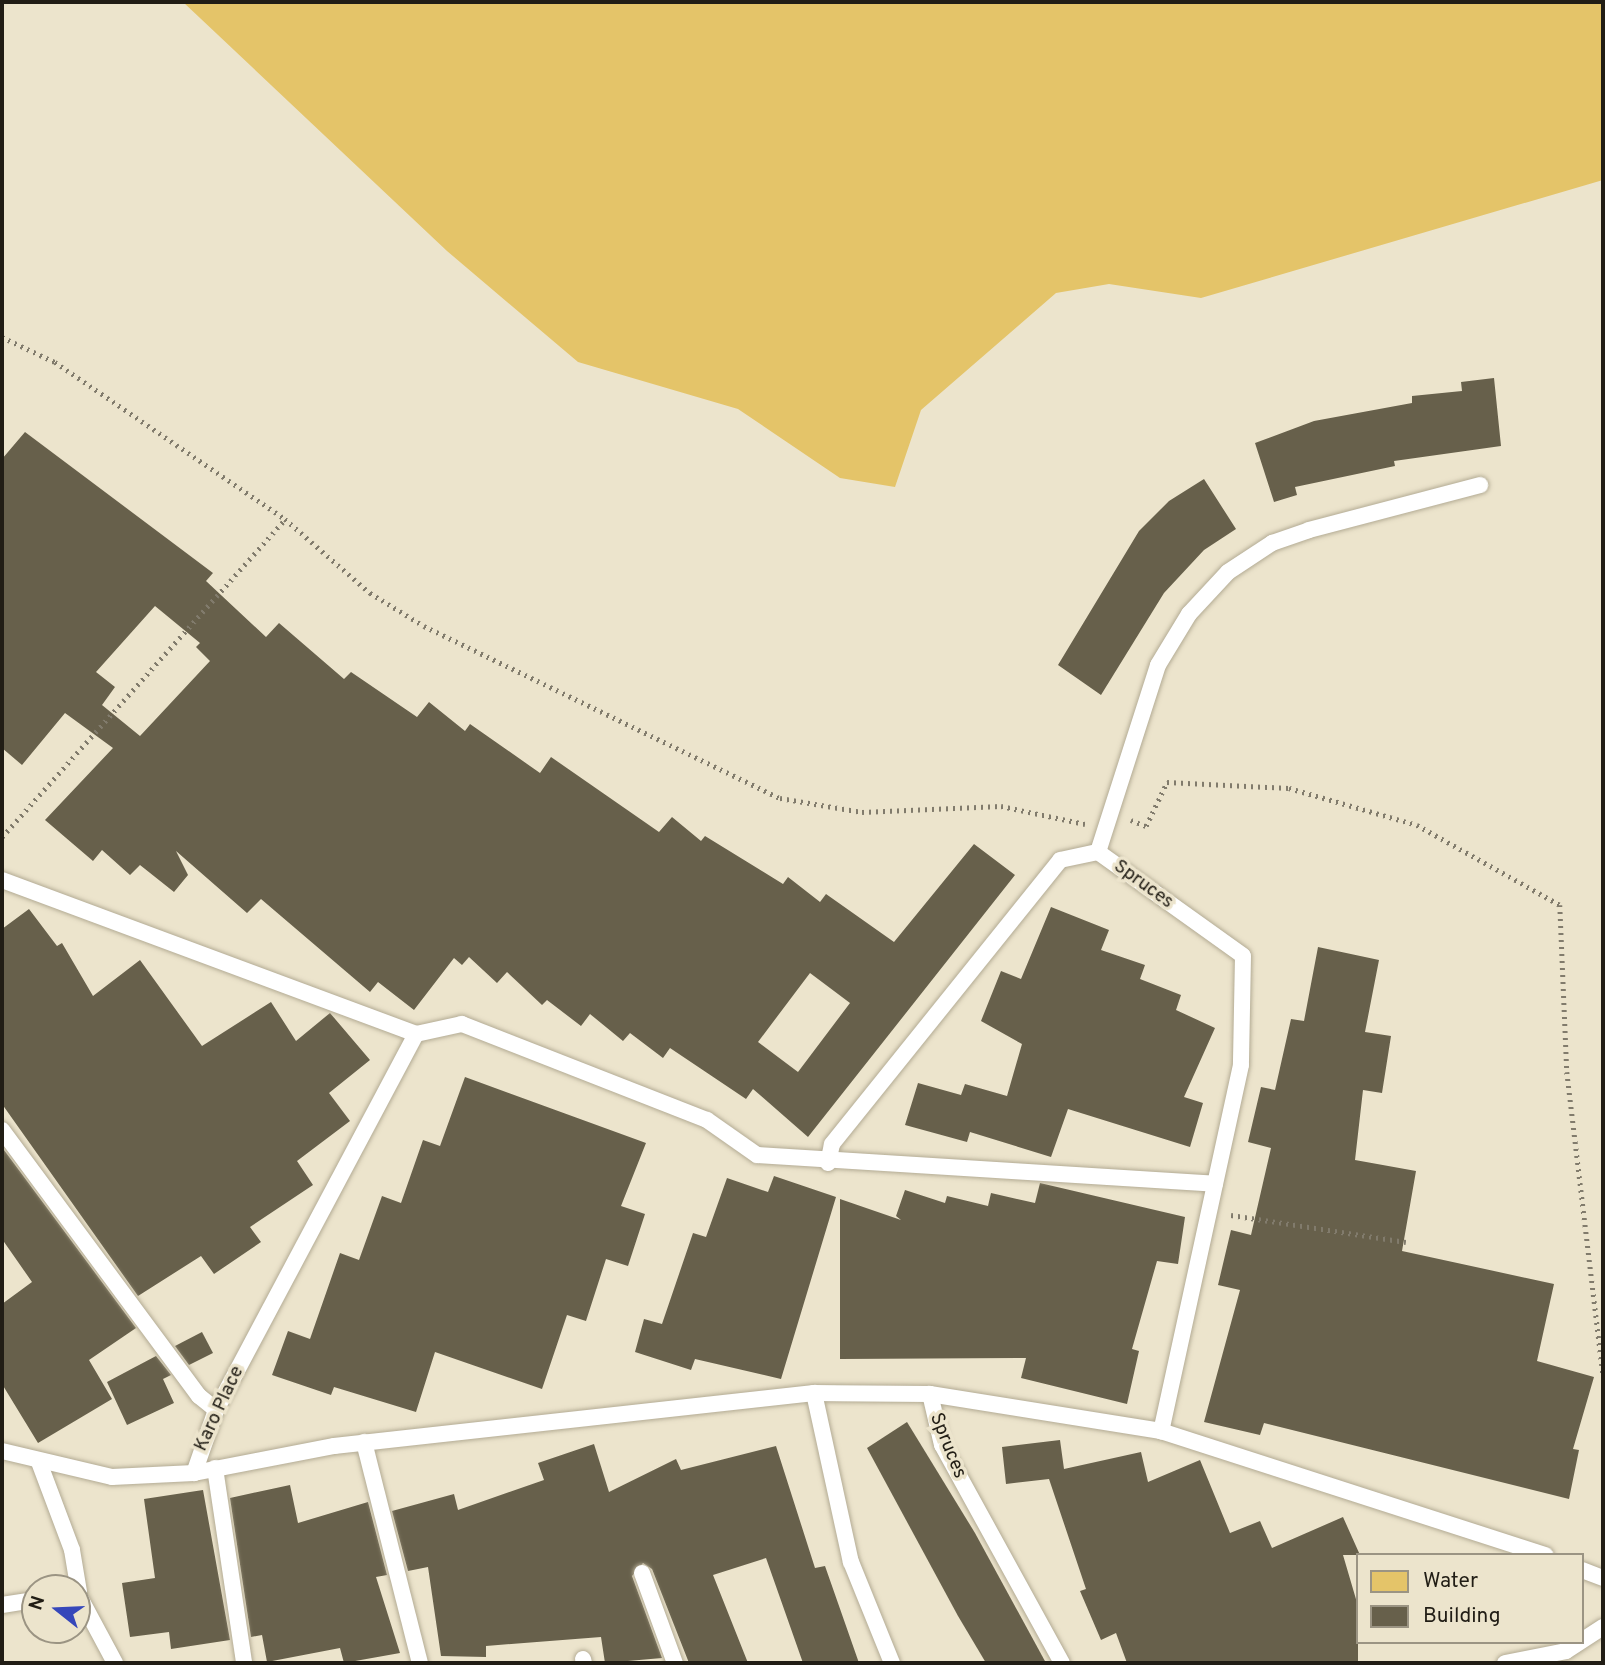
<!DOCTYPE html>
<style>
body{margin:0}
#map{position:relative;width:1605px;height:1665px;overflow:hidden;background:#ece4cc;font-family:Overpass,sans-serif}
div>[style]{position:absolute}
.water>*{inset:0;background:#e4c469}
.building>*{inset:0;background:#67604b}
.path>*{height:4.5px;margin-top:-2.25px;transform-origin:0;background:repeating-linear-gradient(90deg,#817b6c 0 2px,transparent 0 7px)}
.roads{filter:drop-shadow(0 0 2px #b3ab94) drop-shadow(0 0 2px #b3ab94)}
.lane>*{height:16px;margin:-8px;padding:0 8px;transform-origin:8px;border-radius:8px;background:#fff}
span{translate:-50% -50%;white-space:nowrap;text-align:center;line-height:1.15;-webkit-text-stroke:7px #ece4cc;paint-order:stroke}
.street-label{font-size:19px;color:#211d15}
.frame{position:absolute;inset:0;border:4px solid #211d15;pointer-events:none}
.legend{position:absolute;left:1356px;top:1553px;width:228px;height:91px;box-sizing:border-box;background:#ece4cc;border:2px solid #9b9483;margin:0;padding:9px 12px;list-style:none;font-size:21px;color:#211d15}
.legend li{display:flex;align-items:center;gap:14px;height:35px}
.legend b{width:35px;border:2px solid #9b9483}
.north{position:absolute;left:21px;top:1574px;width:70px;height:70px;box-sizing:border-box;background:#ece4cc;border:2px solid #9b9483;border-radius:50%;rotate:288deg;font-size:19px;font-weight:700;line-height:28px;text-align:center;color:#211d15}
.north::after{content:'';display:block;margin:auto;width:24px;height:32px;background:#3647ba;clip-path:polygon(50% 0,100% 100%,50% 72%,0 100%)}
</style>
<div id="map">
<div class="water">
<i style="clip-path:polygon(183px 2px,1603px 2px,1603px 180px,1201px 298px,1109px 284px,1056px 293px,921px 410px,895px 487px,840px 478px,738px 409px,578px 362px,447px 251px)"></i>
</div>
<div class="building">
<i style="clip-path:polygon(1494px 378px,1501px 446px,1394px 461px,1395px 466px,1295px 487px,1297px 495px,1274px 502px,1255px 443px,1314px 421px,1412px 403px,1412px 396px,1462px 391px,1461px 382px)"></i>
<i style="clip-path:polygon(evenodd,25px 432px,213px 573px,206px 581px,266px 637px,279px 623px,344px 679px,351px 672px,417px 717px,429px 702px,465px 731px,470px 724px,540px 773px,551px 757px,659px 832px,672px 817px,701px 841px,705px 836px,783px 884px,788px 877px,820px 902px,826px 894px,894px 942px,974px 844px,1015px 875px,808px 1137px,753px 1089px,746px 1099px,670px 1048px,663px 1058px,630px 1033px,623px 1041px,590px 1014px,581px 1026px,547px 1000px,542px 1005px,507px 972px,497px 983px,469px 957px,462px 965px,454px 958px,414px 1010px,378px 982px,370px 992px,261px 899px,247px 913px,176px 851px,188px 875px,174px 892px,140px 865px,130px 875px,102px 850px,93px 861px,45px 820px,113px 748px,65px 713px,22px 765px,2px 748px,2px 459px,25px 432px,155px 606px,200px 643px,196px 647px,210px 661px,140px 736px,102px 705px,115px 687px,96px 672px,155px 606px,25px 432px,810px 973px,850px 1003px,798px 1072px,758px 1042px,810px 973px)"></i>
<i style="clip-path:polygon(1204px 479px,1236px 529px,1204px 550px,1164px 593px,1101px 695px,1058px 665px,1139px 531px,1169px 501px)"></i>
<i style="clip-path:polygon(1051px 907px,1109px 930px,1101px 950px,1145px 965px,1140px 979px,1181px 995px,1176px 1010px,1215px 1028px,1184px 1097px,1203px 1103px,1190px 1147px,1068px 1109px,1051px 1157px,970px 1132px,967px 1142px,905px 1125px,918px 1083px,961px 1095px,965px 1084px,1007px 1096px,1022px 1044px,981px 1021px,1001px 971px,1021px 979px)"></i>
<i style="clip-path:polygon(29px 909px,57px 946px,62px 943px,93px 996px,140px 960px,202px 1046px,271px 1002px,296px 1041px,330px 1013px,370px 1060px,329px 1093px,350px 1121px,297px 1161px,313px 1185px,250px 1227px,261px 1242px,214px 1274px,201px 1256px,138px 1296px,2px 1104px,2px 929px)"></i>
<i style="clip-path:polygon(1318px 947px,1379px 960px,1365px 1032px,1391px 1036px,1382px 1093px,1363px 1090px,1355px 1160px,1416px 1171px,1402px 1251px,1554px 1284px,1537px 1361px,1594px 1377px,1573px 1449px,1579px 1450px,1569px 1499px,1264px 1423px,1260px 1435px,1204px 1422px,1240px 1290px,1218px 1285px,1231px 1230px,1251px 1235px,1271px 1148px,1248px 1142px,1261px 1087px,1275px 1090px,1291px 1019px,1304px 1021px)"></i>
<i style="clip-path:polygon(465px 1077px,646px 1143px,621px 1206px,645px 1214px,628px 1266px,606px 1259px,586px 1321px,567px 1315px,542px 1389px,435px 1352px,416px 1412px,334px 1387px,331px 1395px,272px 1375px,288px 1331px,310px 1339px,340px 1253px,359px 1260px,382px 1196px,401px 1203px,423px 1140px,440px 1146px)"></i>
<i style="clip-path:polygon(4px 1150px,136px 1328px,89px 1360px,112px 1399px,38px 1443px,2px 1384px,2px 1304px,32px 1282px,2px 1239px)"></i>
<i style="clip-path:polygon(774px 1176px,836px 1197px,781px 1379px,695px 1359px,691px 1370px,635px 1352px,644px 1319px,662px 1324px,693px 1233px,706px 1237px,727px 1178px,768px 1192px)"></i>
<i style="clip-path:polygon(1040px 1183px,1185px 1217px,1178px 1264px,1157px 1261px,1132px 1349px,1139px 1351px,1127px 1404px,1021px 1378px,1026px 1358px,840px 1359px,840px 1199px,901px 1220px,896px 1216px,905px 1190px,945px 1203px,947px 1196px,988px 1206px,991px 1193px,1035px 1203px)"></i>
<i style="clip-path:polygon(202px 1332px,213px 1353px,189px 1365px,175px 1346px)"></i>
<i style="clip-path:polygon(156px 1356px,171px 1375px,163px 1379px,174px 1403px,127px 1425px,107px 1382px)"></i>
<i style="clip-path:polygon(907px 1422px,975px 1533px,1046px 1663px,986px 1663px,958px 1616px,867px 1448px)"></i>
<i style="clip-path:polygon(1060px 1440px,1064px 1469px,1141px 1452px,1148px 1482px,1200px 1460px,1230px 1533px,1260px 1521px,1272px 1548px,1343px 1517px,1360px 1555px,1343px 1555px,1358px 1606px,1358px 1663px,1127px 1663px,1116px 1633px,1101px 1640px,1080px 1591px,1086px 1589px,1049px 1479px,1006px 1484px,1002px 1447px)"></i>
<i style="clip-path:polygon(594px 1444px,609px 1492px,676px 1459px,681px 1470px,776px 1446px,815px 1568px,825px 1566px,859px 1663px,803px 1663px,766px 1558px,713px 1575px,748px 1663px,689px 1663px,652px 1569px,643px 1563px,632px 1576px,662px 1658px,605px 1663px,601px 1637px,486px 1646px,486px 1657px,441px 1656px,428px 1567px,408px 1571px,392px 1511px,454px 1494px,458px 1510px,544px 1480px,538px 1463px)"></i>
<i style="clip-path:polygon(290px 1485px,298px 1523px,368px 1502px,387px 1575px,376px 1577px,400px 1653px,344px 1663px,340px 1648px,267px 1662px,262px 1635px,251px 1637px,230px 1498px)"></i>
<i style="clip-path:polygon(203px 1490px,230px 1640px,171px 1649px,169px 1632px,130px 1637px,122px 1583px,155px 1578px,144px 1499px)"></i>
</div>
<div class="path">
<i style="left:2px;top:337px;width:59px;rotate:25.3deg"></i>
<i style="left:55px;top:362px;width:278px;rotate:34.3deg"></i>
<i style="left:285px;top:519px;width:113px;rotate:41deg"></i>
<i style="left:370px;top:593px;width:63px;rotate:31.4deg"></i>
<i style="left:424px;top:626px;width:395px;rotate:25.8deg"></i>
<i style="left:780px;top:798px;width:83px;rotate:9.7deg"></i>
<i style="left:862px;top:812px;width:139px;rotate:-2.5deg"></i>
<i style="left:1001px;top:806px;width:86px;rotate:12.1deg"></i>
<i style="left:1131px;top:820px;width:16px;rotate:22deg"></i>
<i style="left:1146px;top:826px;width:49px;rotate:-64.5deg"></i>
<i style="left:1167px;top:782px;width:122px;rotate:2.8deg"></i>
<i style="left:1289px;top:788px;width:133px;rotate:16.1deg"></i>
<i style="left:1417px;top:825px;width:164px;rotate:29.2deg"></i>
<i style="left:1560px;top:905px;width:167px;rotate:87.6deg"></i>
<i style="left:1567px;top:1072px;width:306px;rotate:83.2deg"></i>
<i style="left:2px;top:837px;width:426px;rotate:-48.3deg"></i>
<i style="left:1231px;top:1215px;width:177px;rotate:8.8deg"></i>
</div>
<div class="roads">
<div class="lane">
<i style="left:1098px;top:852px;width:196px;rotate:-72.2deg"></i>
<i style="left:1158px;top:665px;width:60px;rotate:-58.7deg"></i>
<i style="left:1189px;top:614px;width:57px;rotate:-47.1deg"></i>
<i style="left:1228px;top:572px;width:53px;rotate:-33.4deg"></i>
<i style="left:1272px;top:543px;width:39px;rotate:-19deg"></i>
<i style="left:1309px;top:530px;width:177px;rotate:-14.7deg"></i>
<i style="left:2px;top:880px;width:442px;rotate:20.4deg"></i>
<i style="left:416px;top:1034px;width:47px;rotate:-12.3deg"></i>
<i style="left:462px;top:1024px;width:263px;rotate:21.4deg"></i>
<i style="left:707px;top:1120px;width:61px;rotate:35deg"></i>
<i style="left:757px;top:1155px;width:459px;rotate:3.6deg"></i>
<i style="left:416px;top:1034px;width:426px;rotate:118deg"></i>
<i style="left:216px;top:1410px;width:67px;rotate:109.2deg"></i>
<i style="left:194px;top:1473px;width:143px;rotate:-10.9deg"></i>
<i style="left:334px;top:1446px;width:483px;rotate:-6.3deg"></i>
<i style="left:814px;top:1393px;width:116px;rotate:0.5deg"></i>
<i style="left:2px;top:1130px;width:331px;rotate:53.5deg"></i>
<i style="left:199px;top:1396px;width:22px;rotate:39deg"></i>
<i style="left:828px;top:1163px;width:19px;rotate:-78deg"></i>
<i style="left:832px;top:1144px;width:364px;rotate:-51.2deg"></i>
<i style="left:1060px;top:860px;width:39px;rotate:-12deg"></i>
<i style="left:1098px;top:852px;width:178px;rotate:35.6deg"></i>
<i style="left:1243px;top:956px;width:109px;rotate:91.1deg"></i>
<i style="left:1241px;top:1065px;width:375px;rotate:102.3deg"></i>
<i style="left:814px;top:1393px;width:173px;rotate:77.7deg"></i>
<i style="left:851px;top:1562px;width:109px;rotate:67.9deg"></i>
<i style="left:364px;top:1442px;width:228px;rotate:75.8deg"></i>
<i style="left:2px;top:1451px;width:113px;rotate:13.3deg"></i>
<i style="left:112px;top:1477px;width:82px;rotate:-2.8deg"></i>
<i style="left:39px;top:1462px;width:94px;rotate:69.4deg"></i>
<i style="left:72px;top:1550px;width:43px;rotate:80.5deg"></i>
<i style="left:215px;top:1468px;width:197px;rotate:81.5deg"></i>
<i style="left:1582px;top:1570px;width:22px;rotate:21deg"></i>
<i style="left:642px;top:1573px;width:96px;rotate:69.9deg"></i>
<i style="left:77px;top:1592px;width:81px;rotate:61.8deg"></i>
<i style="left:2px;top:1605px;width:33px;rotate:-9deg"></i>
<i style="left:583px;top:1659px;width:4px;rotate:76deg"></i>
<i style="left:1062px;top:1663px;width:249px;rotate:-118.8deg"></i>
<i style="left:942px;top:1445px;width:52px;rotate:-103.2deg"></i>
<i style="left:930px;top:1394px;width:234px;rotate:9.1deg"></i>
<i style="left:1161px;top:1431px;width:404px;rotate:17.9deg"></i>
<i style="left:1505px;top:1663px;width:62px;rotate:-11.1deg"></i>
<i style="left:1566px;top:1651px;width:44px;rotate:-33deg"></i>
</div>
</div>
<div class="street-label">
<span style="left:1143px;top:885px;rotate:36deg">Spruces</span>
<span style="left:220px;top:1409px;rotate:-65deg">Karo Place</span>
<span style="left:947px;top:1446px;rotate:68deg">Spruces</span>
</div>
<div class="frame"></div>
<ul class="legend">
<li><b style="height:19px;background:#e4c469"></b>Water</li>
<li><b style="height:19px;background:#67604b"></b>Building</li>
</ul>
<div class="north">N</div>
</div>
